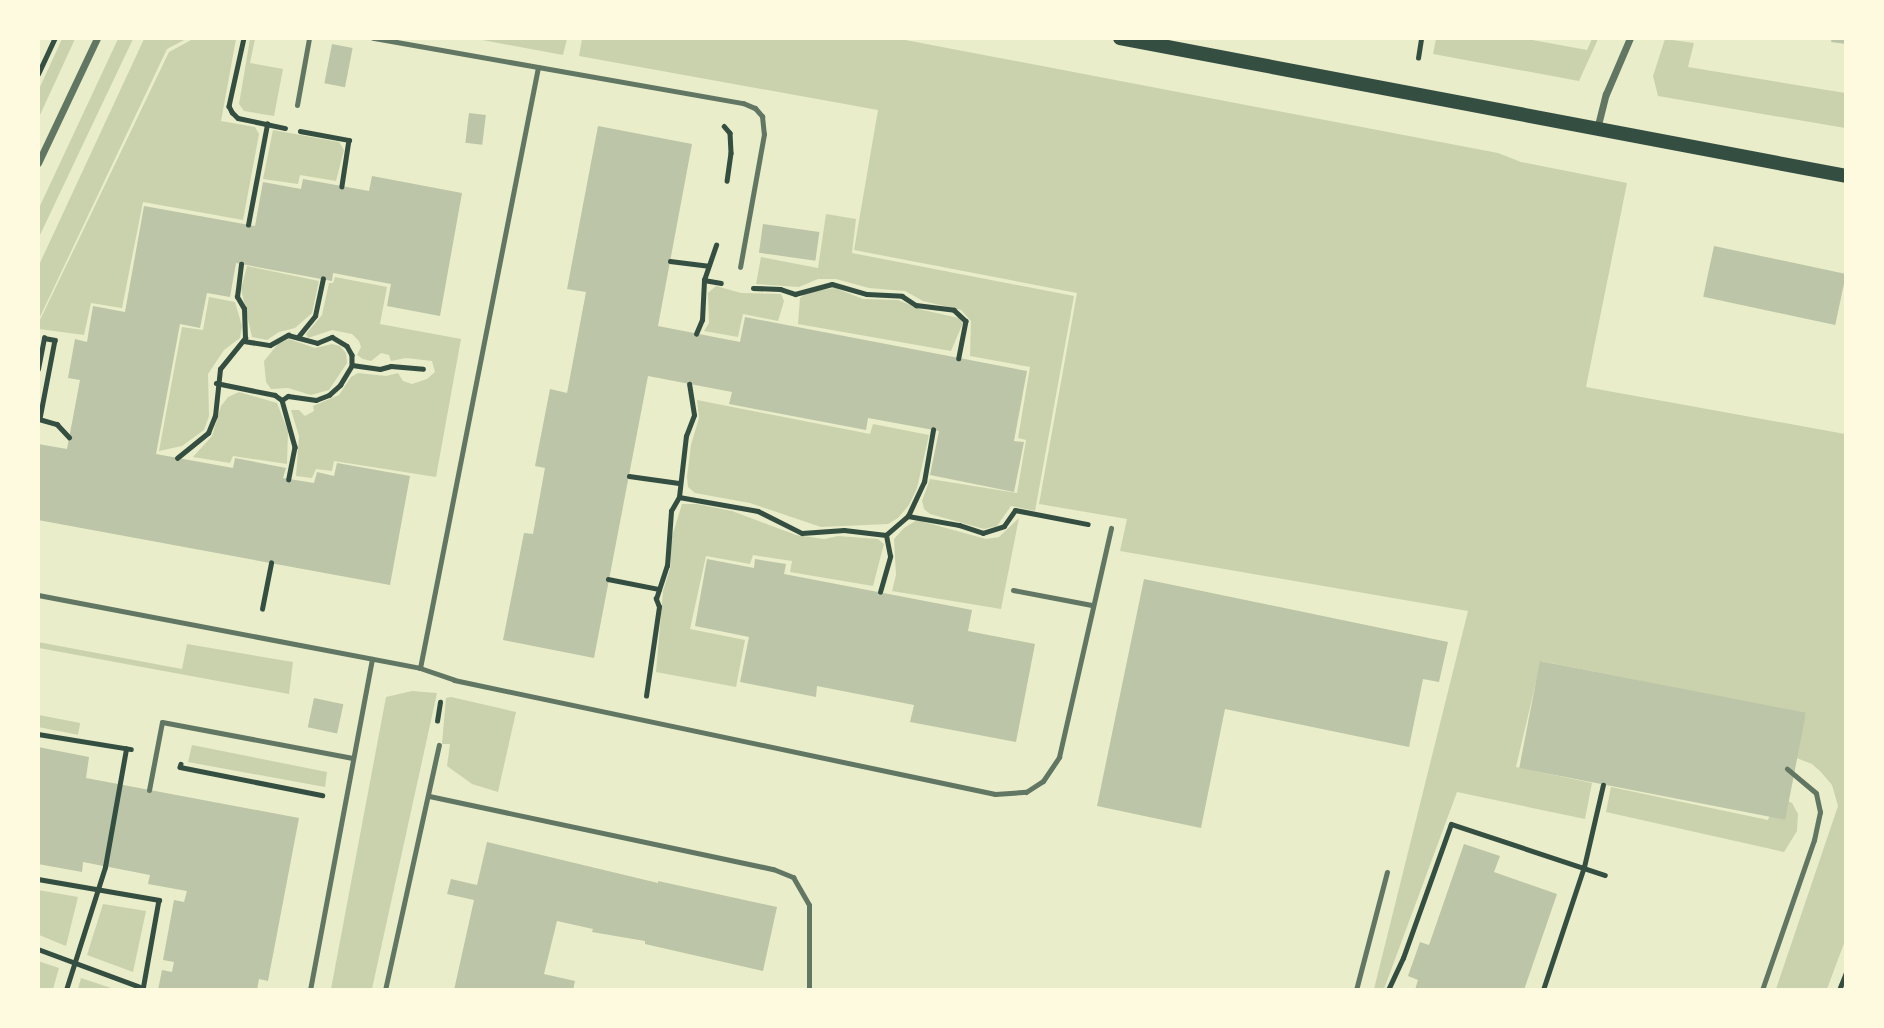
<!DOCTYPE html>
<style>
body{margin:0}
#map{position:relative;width:1884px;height:1028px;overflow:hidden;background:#e9edc9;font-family:"Roboto Serif",serif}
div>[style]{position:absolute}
.green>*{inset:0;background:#cad2ad;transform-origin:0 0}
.building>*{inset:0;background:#bcc5a7;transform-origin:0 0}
.path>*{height:4.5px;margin:-2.25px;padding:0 2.25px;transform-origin:2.25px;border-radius:2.25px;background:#344e41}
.service>*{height:5px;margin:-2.5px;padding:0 2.5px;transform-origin:2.5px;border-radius:2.5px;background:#617663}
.minor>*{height:7px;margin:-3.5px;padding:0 3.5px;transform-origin:3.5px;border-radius:3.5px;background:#617663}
.secondary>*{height:14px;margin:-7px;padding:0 7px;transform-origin:7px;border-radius:7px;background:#344e41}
span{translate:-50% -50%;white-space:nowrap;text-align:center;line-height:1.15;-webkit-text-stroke:7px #fefae0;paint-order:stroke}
.frame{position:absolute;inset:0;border:40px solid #fefae0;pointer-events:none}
</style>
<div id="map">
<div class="green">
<i style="clip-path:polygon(62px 39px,75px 39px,39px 117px,39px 89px)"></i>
<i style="clip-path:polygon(118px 39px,133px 39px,39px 237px,39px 208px)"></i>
<i style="clip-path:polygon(144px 39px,186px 39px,167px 49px,39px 319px,39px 265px)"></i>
<i style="clip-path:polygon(193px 39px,236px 39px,221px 121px,255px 127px,259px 134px,243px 220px,143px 202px,122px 308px,91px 303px,84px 335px,39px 329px,39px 322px,169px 52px)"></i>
<i style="clip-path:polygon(250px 39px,255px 39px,250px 63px,283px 69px,274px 116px,244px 111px,239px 104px)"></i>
<i style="clip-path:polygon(477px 39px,567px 38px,567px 39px,563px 55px)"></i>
<i style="clip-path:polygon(582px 39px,900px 39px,1498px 153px,1521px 162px,1627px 183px,1586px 387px,1845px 434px,1846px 938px,1827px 989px,1776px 989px,1838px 806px,1832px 785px,1820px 771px,1812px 764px,1791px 756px,1806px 714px,1541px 661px,1516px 767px,1592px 783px,1585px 819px,1457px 792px,1384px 989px,1374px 989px,1468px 611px,1120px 551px,1127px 519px,1039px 504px,1077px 293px,854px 250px,878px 110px,579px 56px)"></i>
<i style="clip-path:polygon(1436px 39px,1527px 39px,1587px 50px,1592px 39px,1598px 39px,1579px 81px,1433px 54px)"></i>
<i style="clip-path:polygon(1665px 39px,1694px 43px,1688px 67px,1845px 93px,1845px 128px,1658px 96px,1653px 76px)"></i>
<i style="clip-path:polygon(273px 130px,339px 142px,344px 150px,336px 181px,300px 175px,298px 184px,263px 179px)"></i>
<i style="clip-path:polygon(826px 214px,856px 219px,852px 253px,1074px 296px,1035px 511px,1011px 506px,997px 526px,984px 529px,930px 514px,924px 509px,922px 501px,930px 479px,1017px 493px,1026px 440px,1018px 438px,1030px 367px,970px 356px,971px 321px,961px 310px,923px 301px,905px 291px,869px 288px,836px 279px,818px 279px,799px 287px,756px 284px,761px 257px,818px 268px)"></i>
<i style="clip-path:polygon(247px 266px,319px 281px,312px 313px,295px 328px,279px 332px,267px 340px,252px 337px,241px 289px)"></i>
<i style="clip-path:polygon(335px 277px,387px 287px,380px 324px,461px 339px,436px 477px,334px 461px,332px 471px,316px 469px,312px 478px,296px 476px,299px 436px,291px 410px,299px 410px,305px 416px,314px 411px,313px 406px,339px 395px,351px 377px,358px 373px,386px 376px,398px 373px,403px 381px,412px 384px,427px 379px,435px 372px,432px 361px,406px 358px,391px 361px,389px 355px,381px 353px,371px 361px,363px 359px,357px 355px,361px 347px,359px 341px,352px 334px,332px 330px,308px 338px,306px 334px,322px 315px,329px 283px,333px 283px)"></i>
<i style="clip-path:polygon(716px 286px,741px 293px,781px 294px,784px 301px,778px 321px,743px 314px,738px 337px,704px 331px,709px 323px,708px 293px)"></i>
<i style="clip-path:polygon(835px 288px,863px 299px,898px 300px,923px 310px,959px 318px,963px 323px,951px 351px,798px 324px,800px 298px,807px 292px)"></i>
<i style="clip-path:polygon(209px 297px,235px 302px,242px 326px,240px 338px,224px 350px,208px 374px,209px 416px,204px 430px,182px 446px,159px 451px,182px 327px,203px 330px)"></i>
<i style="clip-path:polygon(289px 339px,315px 348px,332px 344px,340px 346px,346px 353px,347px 363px,329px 390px,311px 395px,288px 388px,271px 389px,266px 382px,264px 361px,278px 344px)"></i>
<i style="clip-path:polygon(239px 392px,277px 403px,288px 431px,287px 464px,233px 456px,230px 463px,193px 457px,212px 436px,221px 406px,228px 397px)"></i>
<i style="clip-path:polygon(697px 400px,870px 434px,873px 424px,929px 435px,917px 488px,909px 505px,898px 518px,888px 524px,821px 527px,750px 503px,695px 493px,688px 487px,687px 477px,691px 445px,699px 418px)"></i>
<i style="clip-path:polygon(682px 504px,697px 504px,732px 511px,796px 535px,824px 539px,838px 536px,878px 539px,884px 544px,873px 586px,790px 572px,792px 561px,753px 555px,750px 564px,706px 556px,690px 629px,745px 640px,736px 687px,656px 672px,663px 591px,671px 565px,671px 540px)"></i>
<i style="clip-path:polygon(1019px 518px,1001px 609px,892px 591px,896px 575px,894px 539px,904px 528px,917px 520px,986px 539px,999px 537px)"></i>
<i style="clip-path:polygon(38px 642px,182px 669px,187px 644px,293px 662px,289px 694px,39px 648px)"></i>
<i style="clip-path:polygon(412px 691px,437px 693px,372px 989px,331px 989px,386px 697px)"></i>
<i style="clip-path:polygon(451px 697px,516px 712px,498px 792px,472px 784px,447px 766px,450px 744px,442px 744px,446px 698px)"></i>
<i style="left:39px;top:715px;width:42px;height:12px;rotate:11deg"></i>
<i style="clip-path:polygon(192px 745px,327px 772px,325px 787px,188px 762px)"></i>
<i style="clip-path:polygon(1611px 787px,1768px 820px,1777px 796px,1792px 803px,1798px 814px,1797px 831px,1784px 852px,1606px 812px)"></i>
<i style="clip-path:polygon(38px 890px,78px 897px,66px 946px,39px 935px)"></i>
<i style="clip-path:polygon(103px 904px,146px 911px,133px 972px,87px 955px)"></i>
<i style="clip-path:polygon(38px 961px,59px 968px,53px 989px,39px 989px)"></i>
<i style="clip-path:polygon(81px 978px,114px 989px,78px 989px)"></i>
</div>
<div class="building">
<i style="clip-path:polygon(1832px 38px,1846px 38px,1846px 44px,1831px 42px)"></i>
<i style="left:332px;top:44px;width:21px;height:40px;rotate:11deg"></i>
<i style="left:469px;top:113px;width:17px;height:30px;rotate:7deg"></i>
<i style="clip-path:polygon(598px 126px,692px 144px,658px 326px,740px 342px,745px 317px,1027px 371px,1014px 441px,1024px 442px,1014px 492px,930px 475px,939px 431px,868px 418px,866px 430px,729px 404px,732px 392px,648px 376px,594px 658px,503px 640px,524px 533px,533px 534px,545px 468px,535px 466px,550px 389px,567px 393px,586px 292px,567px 289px)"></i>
<i style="clip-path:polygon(372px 176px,462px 193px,440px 316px,387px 306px,391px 284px,333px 273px,332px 281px,236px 263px,230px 297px,207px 293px,200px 328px,180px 324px,156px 454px,233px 468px,235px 458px,286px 468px,283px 478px,314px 483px,317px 472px,334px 476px,337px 463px,410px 476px,390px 585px,38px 520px,38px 444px,67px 449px,80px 380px,68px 378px,75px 339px,87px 342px,93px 306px,125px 312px,144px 206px,255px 226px,263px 182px,301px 189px,303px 179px,369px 191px)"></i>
<i style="left:763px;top:224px;width:57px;height:29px;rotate:8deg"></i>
<i style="left:1714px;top:246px;width:135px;height:52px;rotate:12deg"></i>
<i style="clip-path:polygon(707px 559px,754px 568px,755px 559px,786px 564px,784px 574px,972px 610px,968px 631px,1035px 644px,1016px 742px,910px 722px,914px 705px,817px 686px,816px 697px,740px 682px,749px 637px,695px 626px)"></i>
<i style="clip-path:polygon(1144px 579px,1448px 642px,1439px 682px,1423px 679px,1409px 747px,1225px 709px,1201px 828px,1097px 806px)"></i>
<i style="left:1540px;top:661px;width:271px;height:109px;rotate:11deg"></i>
<i style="left:314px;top:698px;width:30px;height:30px;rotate:12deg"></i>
<i style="clip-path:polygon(38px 747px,89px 757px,86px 778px,299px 818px,268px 981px,259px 979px,257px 990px,158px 990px,162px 970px,172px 972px,174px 962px,163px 960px,174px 900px,184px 902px,187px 891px,148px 884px,150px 875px,83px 862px,82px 872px,38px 864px)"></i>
<i style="clip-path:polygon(487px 842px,658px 883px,658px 881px,777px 907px,763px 971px,645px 944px,645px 941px,592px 932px,593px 929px,557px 921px,544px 974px,575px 981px,573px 990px,454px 990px,474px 900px,447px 894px,451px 879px,477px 885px)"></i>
<i style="clip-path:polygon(1464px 844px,1500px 856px,1494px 872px,1557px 894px,1524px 990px,1415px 990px,1418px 980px,1408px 976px,1420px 942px,1429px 945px)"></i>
</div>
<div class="path">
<i style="left:244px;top:38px;width:70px;rotate:102.4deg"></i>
<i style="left:229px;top:106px;width:7px;rotate:63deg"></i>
<i style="left:232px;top:112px;width:8px;rotate:45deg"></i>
<i style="left:238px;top:118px;width:48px;rotate:12deg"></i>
<i style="left:1418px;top:58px;width:20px;rotate:-81deg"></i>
<i style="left:38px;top:74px;width:40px;rotate:-65deg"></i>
<i style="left:724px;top:126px;width:9px;rotate:49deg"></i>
<i style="left:730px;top:133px;width:20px;rotate:87deg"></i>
<i style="left:731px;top:153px;width:28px;rotate:98deg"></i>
<i style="left:300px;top:131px;width:50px;rotate:10.4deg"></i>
<i style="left:349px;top:140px;width:47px;rotate:98.7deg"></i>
<i style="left:248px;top:225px;width:103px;rotate:-79.3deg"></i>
<i style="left:670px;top:261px;width:38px;rotate:7deg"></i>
<i style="left:704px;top:280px;width:17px;rotate:10deg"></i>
<i style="left:753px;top:288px;width:27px;rotate:2deg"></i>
<i style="left:780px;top:289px;width:16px;rotate:18deg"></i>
<i style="left:795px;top:294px;width:38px;rotate:-15deg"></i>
<i style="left:832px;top:284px;width:36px;rotate:16deg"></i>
<i style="left:867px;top:294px;width:35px;rotate:3deg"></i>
<i style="left:902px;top:296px;width:17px;rotate:33deg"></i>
<i style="left:916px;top:305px;width:38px;rotate:7deg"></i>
<i style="left:954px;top:310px;width:16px;rotate:43deg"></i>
<i style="left:966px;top:321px;width:38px;rotate:101deg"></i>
<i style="left:696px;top:334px;width:15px;rotate:-67deg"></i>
<i style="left:702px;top:320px;width:40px;rotate:-87.1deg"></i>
<i style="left:704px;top:280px;width:37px;rotate:-71deg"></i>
<i style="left:298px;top:337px;width:27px;rotate:-51deg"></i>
<i style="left:315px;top:316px;width:38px;rotate:-78deg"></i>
<i style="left:244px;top:341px;width:26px;rotate:9deg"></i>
<i style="left:270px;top:345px;width:21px;rotate:-29deg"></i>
<i style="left:288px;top:335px;width:30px;rotate:15deg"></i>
<i style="left:317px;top:343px;width:16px;rotate:-22deg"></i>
<i style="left:332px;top:337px;width:17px;rotate:31deg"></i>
<i style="left:347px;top:346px;width:10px;rotate:61deg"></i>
<i style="left:352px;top:355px;width:10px;rotate:90deg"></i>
<i style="left:38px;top:369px;width:32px;rotate:-79deg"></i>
<i style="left:44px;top:338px;width:11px;rotate:10deg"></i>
<i style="left:55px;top:340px;width:80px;rotate:100.8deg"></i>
<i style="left:216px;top:383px;width:60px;rotate:11.5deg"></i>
<i style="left:275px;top:395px;width:9px;rotate:36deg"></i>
<i style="left:282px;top:400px;width:49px;rotate:74.5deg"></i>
<i style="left:295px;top:447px;width:33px;rotate:101deg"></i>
<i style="left:282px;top:400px;width:7px;rotate:-34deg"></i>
<i style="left:288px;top:396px;width:28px;rotate:8deg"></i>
<i style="left:316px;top:400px;width:14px;rotate:-21deg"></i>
<i style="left:329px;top:395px;width:15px;rotate:-42deg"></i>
<i style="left:340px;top:385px;width:23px;rotate:-59deg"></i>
<i style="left:352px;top:365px;width:28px;rotate:8deg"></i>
<i style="left:380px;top:369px;width:11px;rotate:-15deg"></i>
<i style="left:391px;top:366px;width:32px;rotate:5deg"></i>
<i style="left:39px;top:419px;width:19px;rotate:16deg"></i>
<i style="left:57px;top:424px;width:18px;rotate:47deg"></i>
<i style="left:177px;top:458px;width:40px;rotate:-39deg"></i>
<i style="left:208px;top:433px;width:18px;rotate:-68deg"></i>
<i style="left:215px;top:416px;width:47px;rotate:-83.9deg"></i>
<i style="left:220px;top:369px;width:40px;rotate:-51deg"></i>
<i style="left:245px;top:338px;width:29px;rotate:-92deg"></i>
<i style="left:244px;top:309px;width:14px;rotate:-120deg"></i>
<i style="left:237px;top:297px;width:33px;rotate:-83deg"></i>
<i style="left:629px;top:476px;width:50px;rotate:8deg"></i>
<i style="left:679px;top:497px;width:80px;rotate:10deg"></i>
<i style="left:758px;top:511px;width:49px;rotate:26.6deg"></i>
<i style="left:802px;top:533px;width:42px;rotate:-4.1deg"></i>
<i style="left:844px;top:530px;width:42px;rotate:6.8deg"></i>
<i style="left:886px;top:535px;width:29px;rotate:-41deg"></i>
<i style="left:908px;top:516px;width:52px;rotate:10deg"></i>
<i style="left:959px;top:525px;width:25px;rotate:18deg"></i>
<i style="left:983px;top:533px;width:22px;rotate:-18deg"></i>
<i style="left:1004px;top:526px;width:19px;rotate:-55deg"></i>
<i style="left:1015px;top:510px;width:74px;rotate:10.9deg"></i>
<i style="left:908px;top:516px;width:38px;rotate:-65deg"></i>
<i style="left:924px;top:482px;width:53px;rotate:-80.2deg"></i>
<i style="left:608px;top:579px;width:52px;rotate:11.1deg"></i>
<i style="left:880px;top:592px;width:37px;rotate:-74deg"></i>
<i style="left:890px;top:556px;width:21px;rotate:-101deg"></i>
<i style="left:262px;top:609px;width:47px;rotate:-78.9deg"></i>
<i style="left:646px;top:696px;width:90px;rotate:-81.7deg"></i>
<i style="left:659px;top:607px;width:9px;rotate:-111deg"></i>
<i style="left:656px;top:599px;width:35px;rotate:-72deg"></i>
<i style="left:667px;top:566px;width:55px;rotate:-85.8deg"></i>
<i style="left:671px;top:511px;width:16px;rotate:-60deg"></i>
<i style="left:679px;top:497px;width:61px;rotate:-83.5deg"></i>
<i style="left:686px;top:436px;width:22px;rotate:-69deg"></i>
<i style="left:694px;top:415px;width:31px;rotate:-99deg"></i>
<i style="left:437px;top:721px;width:19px;rotate:-81deg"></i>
<i style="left:38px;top:734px;width:94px;rotate:9.2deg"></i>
<i style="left:181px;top:764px;width:3px;rotate:108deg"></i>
<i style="left:180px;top:767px;width:145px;rotate:11.2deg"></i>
<i style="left:38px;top:879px;width:123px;rotate:9.8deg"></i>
<i style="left:159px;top:900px;width:91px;rotate:100.1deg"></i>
<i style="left:38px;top:949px;width:112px;rotate:20.4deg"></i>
<i style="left:66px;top:990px;width:129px;rotate:-72.4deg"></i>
<i style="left:105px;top:867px;width:120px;rotate:-79.9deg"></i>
<i style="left:1388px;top:990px;width:35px;rotate:-65deg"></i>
<i style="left:1403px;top:958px;width:142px;rotate:-70.3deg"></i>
<i style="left:1451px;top:824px;width:162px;rotate:18.3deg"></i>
<i style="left:1543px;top:990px;width:130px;rotate:-71.6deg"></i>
<i style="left:1584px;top:867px;width:84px;rotate:-77deg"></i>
<i style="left:1839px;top:990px;width:18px;rotate:-68deg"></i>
</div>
<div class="service">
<i style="left:538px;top:67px;width:208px;rotate:10deg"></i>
<i style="left:743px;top:103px;width:13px;rotate:23deg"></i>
<i style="left:755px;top:108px;width:11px;rotate:49deg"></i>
<i style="left:762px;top:116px;width:18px;rotate:84deg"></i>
<i style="left:764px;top:134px;width:135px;rotate:100.2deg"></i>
<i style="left:297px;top:105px;width:68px;rotate:-79.8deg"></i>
<i style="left:1013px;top:590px;width:80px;rotate:10.8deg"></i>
<i style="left:38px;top:595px;width:389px;rotate:10.8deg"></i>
<i style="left:420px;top:668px;width:612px;rotate:-78.89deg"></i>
<i style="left:538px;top:67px;width:168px;rotate:-170deg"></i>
<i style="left:420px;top:668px;width:36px;rotate:19deg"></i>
<i style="left:454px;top:680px;width:553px;rotate:11.9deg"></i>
<i style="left:995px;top:794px;width:31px;rotate:-4deg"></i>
<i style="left:1026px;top:792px;width:20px;rotate:-33deg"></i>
<i style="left:1043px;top:781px;width:29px;rotate:-56deg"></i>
<i style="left:1059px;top:757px;width:235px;rotate:-77.2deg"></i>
<i style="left:149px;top:790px;width:69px;rotate:-79.2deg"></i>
<i style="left:162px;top:722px;width:194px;rotate:10.7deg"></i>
<i style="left:429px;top:796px;width:352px;rotate:12deg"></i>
<i style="left:773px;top:869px;width:22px;rotate:22deg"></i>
<i style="left:793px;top:877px;width:32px;rotate:60deg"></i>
<i style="left:809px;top:905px;width:85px;rotate:90deg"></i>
<i style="left:310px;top:990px;width:337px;rotate:-79.4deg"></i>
<i style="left:385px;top:990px;width:251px;rotate:-77.6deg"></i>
<i style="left:1356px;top:990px;width:122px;rotate:-75.3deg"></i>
<i style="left:1762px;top:990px;width:159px;rotate:-70.9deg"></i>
<i style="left:1814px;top:840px;width:29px;rotate:-78deg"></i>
<i style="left:1820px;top:812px;width:19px;rotate:-102deg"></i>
<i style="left:1816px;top:793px;width:38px;rotate:-140deg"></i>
</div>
<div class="minor">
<i style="left:1597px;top:129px;width:36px;rotate:-76deg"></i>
<i style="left:1606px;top:94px;width:61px;rotate:-66.8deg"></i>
<i style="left:38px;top:163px;width:138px;rotate:-64.7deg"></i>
</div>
<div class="secondary">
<i style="left:1120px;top:38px;width:739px;rotate:10.76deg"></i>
</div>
<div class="frame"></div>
</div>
